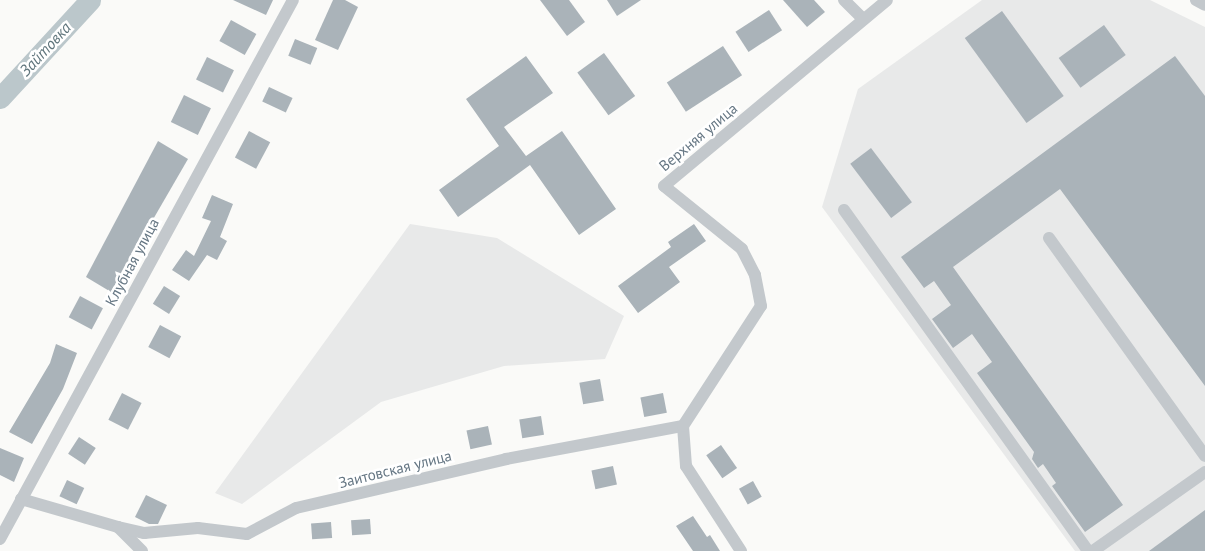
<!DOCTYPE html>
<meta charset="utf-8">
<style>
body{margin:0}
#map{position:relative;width:1205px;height:551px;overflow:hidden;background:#fafaf8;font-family:"PT Sans",sans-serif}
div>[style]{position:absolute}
.built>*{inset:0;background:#e8e9e9}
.river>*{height:21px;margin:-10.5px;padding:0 10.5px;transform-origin:10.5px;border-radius:10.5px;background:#bbc7cb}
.building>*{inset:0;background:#aab3b9;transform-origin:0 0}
.minor>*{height:12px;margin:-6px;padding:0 6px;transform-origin:6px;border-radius:6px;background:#c3c8cc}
span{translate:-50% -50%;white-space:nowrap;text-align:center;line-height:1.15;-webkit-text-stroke:5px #fff;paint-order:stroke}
.street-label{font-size:15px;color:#657683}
.water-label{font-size:16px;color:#60757c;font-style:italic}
</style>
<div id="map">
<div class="built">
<i style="clip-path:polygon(982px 0,1150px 0,1205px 27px,1205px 551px,1075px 551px,822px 207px,858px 89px)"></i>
<i style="clip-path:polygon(410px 224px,497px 238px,624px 316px,605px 359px,504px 366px,381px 402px,242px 504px,215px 493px)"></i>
</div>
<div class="river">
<i style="left:0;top:98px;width:133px;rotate:-47.4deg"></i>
</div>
<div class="building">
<i style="clip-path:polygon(233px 0,273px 0,266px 15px)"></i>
<i style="clip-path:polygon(333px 0,345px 0,358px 7px,338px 50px,315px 40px)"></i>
<i style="clip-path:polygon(540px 0,569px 0,585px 22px,567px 36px)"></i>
<i style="clip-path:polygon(607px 0,641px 0,617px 16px)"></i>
<i style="clip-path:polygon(783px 0,814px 0,825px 12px,807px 27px)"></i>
<i style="left:769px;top:10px;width:24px;height:40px;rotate:57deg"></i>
<i style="left:1002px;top:11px;width:105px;height:46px;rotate:54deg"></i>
<i style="left:231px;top:20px;width:29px;height:24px;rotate:29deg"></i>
<i style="left:1104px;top:25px;width:37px;height:56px;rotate:54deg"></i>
<i style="left:295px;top:39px;width:24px;height:18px;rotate:22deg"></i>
<i style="left:723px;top:46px;width:35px;height:67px;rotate:57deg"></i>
<i style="left:604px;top:53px;width:53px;height:33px;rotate:54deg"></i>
<i style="clip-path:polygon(526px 56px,553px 93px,504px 127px,526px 156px,562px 131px,616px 209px,579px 235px,530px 165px,458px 217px,439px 190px,499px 146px,466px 99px)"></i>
<i style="clip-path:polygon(1175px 56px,1205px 96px,1205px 386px,1060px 189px,953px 267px,1123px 505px,1085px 532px,1052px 486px,1056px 483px,1043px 464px,1038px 468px,1032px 459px,1034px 452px,977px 373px,992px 362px,972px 334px,953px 348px,932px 319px,951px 305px,934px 281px,924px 288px,901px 257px)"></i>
<i style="left:207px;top:57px;width:30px;height:25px;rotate:26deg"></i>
<i style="left:269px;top:87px;width:26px;height:16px;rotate:25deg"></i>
<i style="left:184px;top:95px;width:30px;height:30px;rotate:26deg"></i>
<i style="left:249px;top:131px;width:24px;height:30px;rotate:28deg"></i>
<i style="clip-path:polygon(158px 141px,188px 159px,111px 292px,86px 277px)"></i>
<i style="left:871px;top:148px;width:68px;height:26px;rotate:53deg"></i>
<i style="clip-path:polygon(212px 195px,233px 204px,220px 237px,227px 241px,217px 260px,207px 255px,189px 281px,172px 270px,186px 250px,194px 256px,211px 221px,202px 218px)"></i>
<i style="clip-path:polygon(694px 224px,706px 241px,669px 267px,680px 282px,638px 313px,618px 286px,671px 247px,668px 242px)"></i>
<i style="left:164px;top:286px;width:19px;height:21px;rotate:32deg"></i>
<i style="left:80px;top:296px;width:26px;height:24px;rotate:28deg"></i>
<i style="left:160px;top:325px;width:24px;height:25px;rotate:28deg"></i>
<i style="clip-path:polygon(56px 344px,77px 353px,63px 389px,32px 444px,9px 432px,50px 363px)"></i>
<i style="left:600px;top:379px;width:22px;height:21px;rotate:80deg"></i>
<i style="left:122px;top:393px;width:22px;height:30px;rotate:27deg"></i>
<i style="left:663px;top:393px;width:20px;height:23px;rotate:79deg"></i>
<i style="left:541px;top:416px;width:19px;height:22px;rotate:81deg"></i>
<i style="left:488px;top:426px;width:19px;height:22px;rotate:78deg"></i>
<i style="left:79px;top:437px;width:20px;height:20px;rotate:33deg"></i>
<i style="left:721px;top:445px;width:28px;height:18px;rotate:55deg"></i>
<i style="clip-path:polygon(0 448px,24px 458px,14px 482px,0 475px)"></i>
<i style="left:613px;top:466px;width:19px;height:22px;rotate:78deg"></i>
<i style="left:67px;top:480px;width:19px;height:18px;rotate:25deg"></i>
<i style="left:753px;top:481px;width:18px;height:16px;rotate:61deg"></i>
<i style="clip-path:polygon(146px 495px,167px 505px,158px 524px,149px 524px,135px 517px)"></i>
<i style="clip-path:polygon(1205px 510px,1205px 551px,1149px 551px)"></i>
<i style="clip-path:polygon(693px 516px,707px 537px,710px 535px,720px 551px,693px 551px,676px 526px)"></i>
<i style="left:370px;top:519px;width:15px;height:19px;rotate:86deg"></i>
<i style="left:331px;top:522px;width:16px;height:20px;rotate:86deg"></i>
</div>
<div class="minor">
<i style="left:844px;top:0;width:27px;rotate:45deg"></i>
<i style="left:1196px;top:0;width:10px;rotate:29deg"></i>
<i style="left:844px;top:210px;width:419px;rotate:54.4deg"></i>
<i style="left:1049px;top:238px;width:268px;rotate:54.4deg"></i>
<i style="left:21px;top:499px;width:101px;rotate:16.1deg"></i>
<i style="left:118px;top:527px;width:34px;rotate:45deg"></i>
<i style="left:118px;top:527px;width:27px;rotate:13deg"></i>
<i style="left:144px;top:533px;width:54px;rotate:-5.3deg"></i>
<i style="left:198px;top:528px;width:49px;rotate:7deg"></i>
<i style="left:247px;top:534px;width:55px;rotate:-28deg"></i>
<i style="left:296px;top:508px;width:216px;rotate:-13.1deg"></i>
<i style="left:506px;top:459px;width:180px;rotate:-10.6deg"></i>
<i style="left:0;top:539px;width:613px;rotate:-61.47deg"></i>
<i style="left:741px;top:551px;width:101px;rotate:-122.9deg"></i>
<i style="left:686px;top:466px;width:40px;rotate:-94.3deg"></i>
<i style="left:683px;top:426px;width:143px;rotate:-57deg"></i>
<i style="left:761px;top:306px;width:32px;rotate:-101deg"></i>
<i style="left:755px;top:275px;width:29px;rotate:-117deg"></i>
<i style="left:742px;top:249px;width:100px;rotate:-141.1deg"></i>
<i style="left:664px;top:186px;width:290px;rotate:-39.8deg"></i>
<i style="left:1093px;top:551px;width:137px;rotate:-35.2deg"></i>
</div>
<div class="street-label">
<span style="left:698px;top:137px;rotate:-40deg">Верхняя улица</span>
<span style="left:132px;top:262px;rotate:-62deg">Клубная улица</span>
<span style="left:395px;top:469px;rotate:-14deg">Заитовская улица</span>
</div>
<div class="water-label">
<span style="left:45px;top:49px;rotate:-47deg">Зайтовка</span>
</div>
</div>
